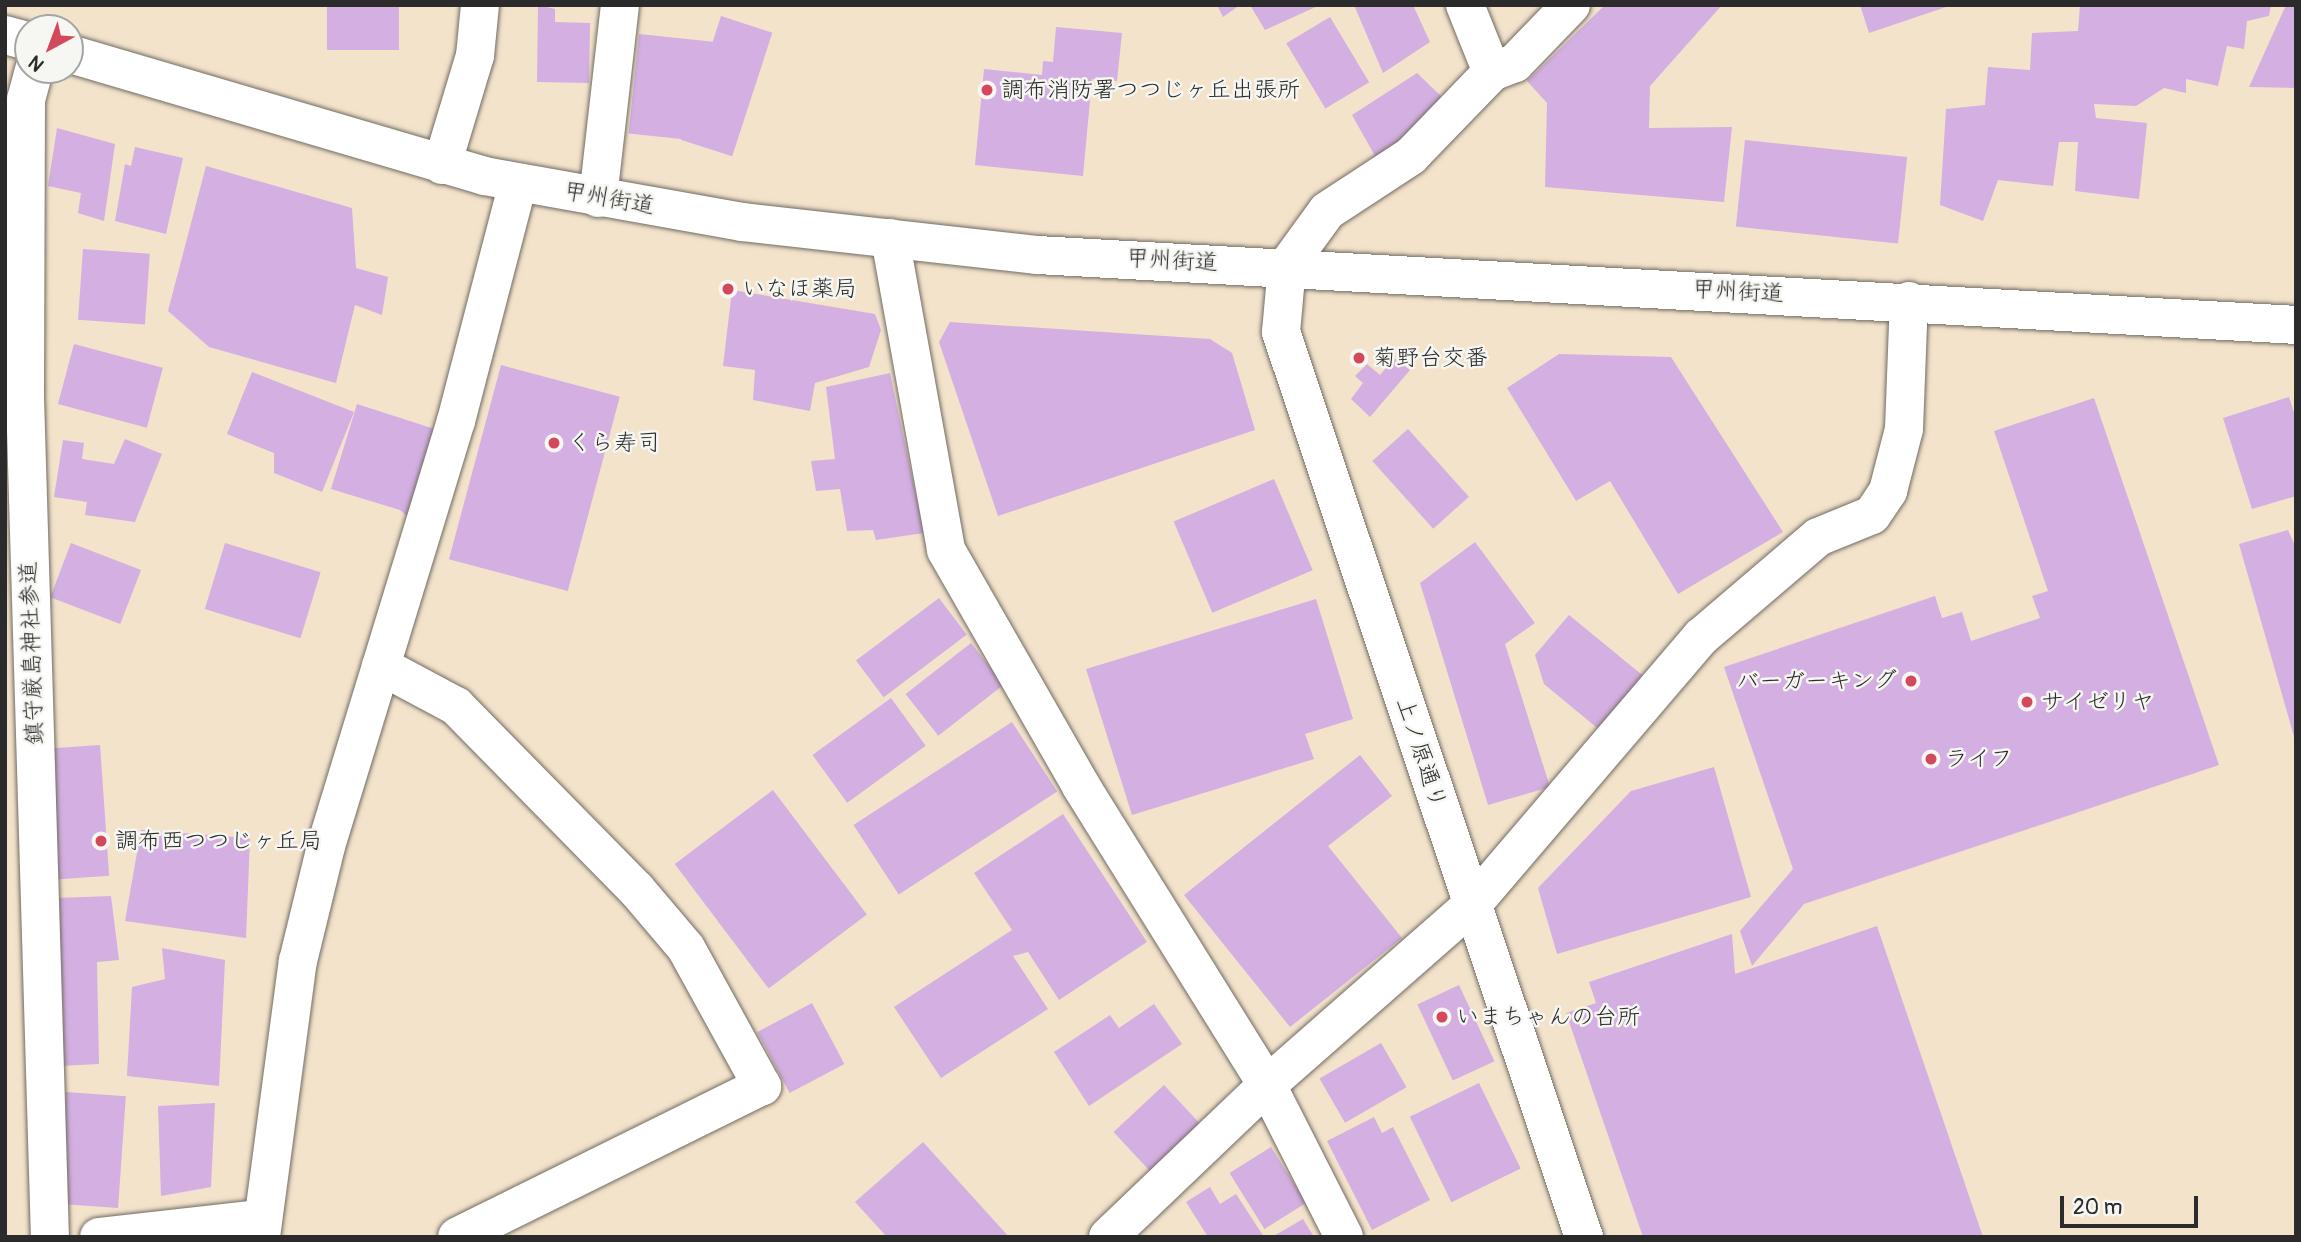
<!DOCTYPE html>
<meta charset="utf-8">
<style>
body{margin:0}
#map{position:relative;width:2301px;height:1242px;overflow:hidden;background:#f3e3cb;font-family:Pangolin,"Klee One",sans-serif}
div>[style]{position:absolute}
.building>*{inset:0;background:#d4afe1;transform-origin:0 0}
.roads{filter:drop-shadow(0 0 2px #716b63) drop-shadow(0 0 2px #716b63)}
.minor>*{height:38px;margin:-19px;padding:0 19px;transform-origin:19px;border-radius:19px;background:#fff}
.highway>*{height:38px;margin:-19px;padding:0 19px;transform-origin:19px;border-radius:19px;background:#fff}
.dots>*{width:19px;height:19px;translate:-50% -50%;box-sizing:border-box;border:4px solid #f6f6f2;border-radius:50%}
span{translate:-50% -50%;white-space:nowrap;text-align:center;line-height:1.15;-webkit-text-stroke:5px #f6f6f2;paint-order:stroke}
.poi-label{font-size:23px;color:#2b2b2b}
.left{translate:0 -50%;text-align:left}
.right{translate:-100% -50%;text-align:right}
.street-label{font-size:23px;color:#2b2b2b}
.frame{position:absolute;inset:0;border:7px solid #2b2b2b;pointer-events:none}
.north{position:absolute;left:14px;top:14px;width:70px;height:70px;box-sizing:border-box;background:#f6f6f2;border:2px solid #a5a5a2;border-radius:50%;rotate:221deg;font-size:19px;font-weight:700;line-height:28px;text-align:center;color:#2b2b2b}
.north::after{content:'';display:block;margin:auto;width:24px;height:32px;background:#d1495b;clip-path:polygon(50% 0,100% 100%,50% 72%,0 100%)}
.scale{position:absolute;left:2060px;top:1196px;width:138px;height:32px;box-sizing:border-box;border:4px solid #2b2b2b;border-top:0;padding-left:9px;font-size:21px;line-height:24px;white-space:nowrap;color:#2b2b2b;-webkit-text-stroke:5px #f6f6f2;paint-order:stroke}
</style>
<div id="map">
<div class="building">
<i style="left:327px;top:5px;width:72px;height:45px"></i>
<i style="clip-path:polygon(538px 5px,555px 9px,555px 22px,590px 23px,589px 83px,537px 82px)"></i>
<i style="clip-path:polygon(1217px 5px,1240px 5px,1223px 17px)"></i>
<i style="clip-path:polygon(1250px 5px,1320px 5px,1265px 30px)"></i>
<i style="clip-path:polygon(1354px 5px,1413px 5px,1430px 42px,1383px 73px)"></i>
<i style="clip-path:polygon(1605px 5px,1722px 5px,1650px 86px,1649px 128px,1732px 127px,1724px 202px,1545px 187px,1547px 103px,1527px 81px)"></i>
<i style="clip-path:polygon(1860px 5px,1949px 5px,1949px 6px,1869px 33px)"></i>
<i style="clip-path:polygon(2080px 5px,2271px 5px,2269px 16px,2247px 21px,2244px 49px,2227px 46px,2218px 86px,2186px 79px,2186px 93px,2164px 88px,2136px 106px,2094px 104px,2096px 118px,2147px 123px,2139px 199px,2075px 191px,2078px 142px,2059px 142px,2053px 186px,1998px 180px,1983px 221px,1940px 205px,1946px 109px,1985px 105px,1988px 67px,2030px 70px,2032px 33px,2078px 31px)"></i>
<i style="clip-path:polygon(2286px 5px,2296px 5px,2296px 88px,2249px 87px)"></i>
<i style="left:721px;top:16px;width:54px;height:130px;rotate:18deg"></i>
<i style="left:1330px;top:17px;width:76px;height:51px;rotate:59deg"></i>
<i style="clip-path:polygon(1056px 27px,1122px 33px,1117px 81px,1092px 79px,1083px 176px,975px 165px,984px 69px,1042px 75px,1043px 61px,1053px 62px)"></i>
<i style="left:639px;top:34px;width:77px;height:100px;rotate:6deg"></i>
<i style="clip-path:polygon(1417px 73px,1445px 100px,1379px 163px,1352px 115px)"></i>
<i style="clip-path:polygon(57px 128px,115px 144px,104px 221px,78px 213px,81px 193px,48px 186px)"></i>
<i style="left:1745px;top:140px;width:163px;height:87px;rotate:6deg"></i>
<i style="clip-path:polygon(135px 147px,183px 158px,166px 234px,115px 221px,125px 164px,131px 166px)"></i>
<i style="clip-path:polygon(206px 166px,352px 208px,356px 268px,388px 277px,382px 315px,355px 305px,336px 383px,209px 347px,168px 311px)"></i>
<i style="left:83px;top:249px;width:67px;height:71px;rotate:4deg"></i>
<i style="clip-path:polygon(732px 290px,875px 314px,881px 330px,869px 367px,815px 383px,810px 411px,753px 400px,755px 370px,723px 366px)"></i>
<i style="clip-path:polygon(950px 322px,1210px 339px,1232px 353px,1255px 430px,998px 516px,939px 342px)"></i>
<i style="left:74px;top:344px;width:92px;height:62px;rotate:15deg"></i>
<i style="clip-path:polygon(1559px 354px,1671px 357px,1783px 532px,1678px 594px,1610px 481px,1576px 501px,1507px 388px)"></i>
<i style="clip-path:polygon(1394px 358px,1410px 370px,1370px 417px,1351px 399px,1363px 383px,1355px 376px,1367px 364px,1380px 375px)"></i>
<i style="left:501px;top:365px;width:123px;height:201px;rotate:15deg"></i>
<i style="clip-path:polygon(252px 372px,354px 412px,322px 492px,274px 473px,274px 453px,227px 434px)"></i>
<i style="clip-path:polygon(890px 373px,924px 533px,876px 540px,873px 530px,847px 531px,840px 489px,816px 491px,811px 461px,835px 459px,826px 387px)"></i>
<i style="clip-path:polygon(2289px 397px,2296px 419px,2296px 496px,2252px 509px,2223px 418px)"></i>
<i style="clip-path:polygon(2094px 398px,2219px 765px,1804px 904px,1752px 966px,1740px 931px,1793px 869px,1724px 667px,1935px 596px,1942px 618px,1962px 612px,1971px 641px,2040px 618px,2032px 596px,2048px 591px,1994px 431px)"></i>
<i style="clip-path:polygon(357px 404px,444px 432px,416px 524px,400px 510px,331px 489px)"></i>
<i style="left:1408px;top:429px;width:91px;height:48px;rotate:48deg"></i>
<i style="clip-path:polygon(125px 439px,162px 454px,135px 522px,85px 515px,87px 502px,54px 497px,63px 440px,84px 443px,82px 459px,114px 464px)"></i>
<i style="left:1274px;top:479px;width:99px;height:109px;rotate:67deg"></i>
<i style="clip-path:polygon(2288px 530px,2296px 548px,2295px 740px,2239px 544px)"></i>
<i style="clip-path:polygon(1475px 542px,1535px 623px,1505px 644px,1550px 787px,1488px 805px,1420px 583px)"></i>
<i style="left:71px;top:543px;width:75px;height:58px;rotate:21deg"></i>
<i style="left:225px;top:543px;width:100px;height:69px;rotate:17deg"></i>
<i style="left:939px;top:598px;width:46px;height:104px;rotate:53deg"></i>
<i style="clip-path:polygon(1316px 599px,1353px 719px,1305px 734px,1314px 759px,1132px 815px,1086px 669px)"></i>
<i style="clip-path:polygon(1569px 615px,1647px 679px,1602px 732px,1544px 684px,1535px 655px)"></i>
<i style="left:971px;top:643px;width:53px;height:83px;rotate:52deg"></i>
<i style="left:891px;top:698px;width:59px;height:97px;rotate:54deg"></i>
<i style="left:1012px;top:722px;width:83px;height:189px;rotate:57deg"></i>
<i style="left:100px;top:745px;width:131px;height:54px;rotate:86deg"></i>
<i style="clip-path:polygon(1360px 755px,1392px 796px,1328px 846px,1402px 938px,1290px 1027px,1184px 895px)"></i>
<i style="clip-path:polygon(1714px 767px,1751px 897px,1557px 954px,1538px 888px,1631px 791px)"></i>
<i style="left:773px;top:790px;width:156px;height:123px;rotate:53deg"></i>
<i style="clip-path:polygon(1063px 814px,1147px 942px,1059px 1000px,1028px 952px,1013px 956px,1048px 1009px,941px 1078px,894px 1007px,1012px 930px,974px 873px)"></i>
<i style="clip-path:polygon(141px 830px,250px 838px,246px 938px,125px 921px)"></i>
<i style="clip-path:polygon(111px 896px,119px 960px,97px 962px,99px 1064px,59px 1066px,55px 898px)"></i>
<i style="clip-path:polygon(1877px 926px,1983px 1237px,1643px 1237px,1566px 1013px,1596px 1003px,1589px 982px,1732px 934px,1735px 974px)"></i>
<i style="clip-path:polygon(162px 948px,225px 960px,219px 1086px,127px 1076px,132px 987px,165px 979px)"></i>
<i style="left:1459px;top:985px;width:84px;height:46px;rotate:65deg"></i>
<i style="left:812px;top:1003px;width:69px;height:62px;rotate:62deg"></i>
<i style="clip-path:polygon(1154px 1004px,1182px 1044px,1089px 1106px,1054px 1052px,1110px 1015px,1119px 1028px)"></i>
<i style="left:1381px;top:1043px;width:51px;height:71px;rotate:60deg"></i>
<i style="left:1479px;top:1083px;width:95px;height:77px;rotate:64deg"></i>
<i style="left:1164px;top:1085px;width:59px;height:69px;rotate:47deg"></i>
<i style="left:66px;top:1092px;width:60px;height:112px;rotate:4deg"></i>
<i style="clip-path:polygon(215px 1103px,211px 1187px,161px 1196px,158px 1106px)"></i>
<i style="clip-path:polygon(1374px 1117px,1382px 1133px,1393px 1127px,1430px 1200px,1372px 1230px,1327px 1141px)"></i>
<i style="clip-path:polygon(923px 1142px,1009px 1237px,887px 1237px,855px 1202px)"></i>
<i style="left:1271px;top:1147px;width:66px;height:49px;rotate:58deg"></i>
<i style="clip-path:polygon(1210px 1187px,1220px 1204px,1236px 1194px,1264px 1237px,1208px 1237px,1186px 1202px)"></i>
<i style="clip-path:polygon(1303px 1219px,1314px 1237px,1272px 1237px)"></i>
</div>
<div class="roads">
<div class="minor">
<i style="left:1465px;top:5px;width:72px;rotate:68.1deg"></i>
<i style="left:1571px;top:5px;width:81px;rotate:134deg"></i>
<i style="left:1515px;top:63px;width:25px;rotate:159deg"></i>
<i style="left:1492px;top:72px;width:117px;rotate:134deg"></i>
<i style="left:1411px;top:156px;width:100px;rotate:146.8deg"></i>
<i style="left:1327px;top:211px;width:68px;rotate:126deg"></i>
<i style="left:1287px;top:266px;width:66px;rotate:95.2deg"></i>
<i style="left:1281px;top:332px;width:954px;rotate:71.49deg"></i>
<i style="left:34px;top:70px;width:30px;rotate:105deg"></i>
<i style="left:26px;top:99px;width:298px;rotate:90.2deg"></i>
<i style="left:25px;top:397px;width:840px;rotate:88.3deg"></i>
<i style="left:442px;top:165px;width:114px;rotate:-73.2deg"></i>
<i style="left:475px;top:56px;width:51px;rotate:-84.4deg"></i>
<i style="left:598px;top:198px;width:194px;rotate:-83.5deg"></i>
<i style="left:890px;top:238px;width:317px;rotate:79.8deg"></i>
<i style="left:946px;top:550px;width:272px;rotate:60.2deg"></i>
<i style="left:1081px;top:786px;width:352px;rotate:58.1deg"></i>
<i style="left:1267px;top:1085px;width:170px;rotate:63.1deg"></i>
<i style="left:381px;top:666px;width:85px;rotate:28.1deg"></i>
<i style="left:456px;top:706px;width:257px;rotate:45.5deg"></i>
<i style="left:636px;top:889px;width:77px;rotate:49.7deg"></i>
<i style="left:686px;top:948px;width:158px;rotate:61.2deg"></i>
<i style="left:762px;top:1086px;width:340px;rotate:153.7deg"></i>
<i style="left:99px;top:1237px;width:161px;rotate:-6.4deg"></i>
<i style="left:261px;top:1237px;width:278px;rotate:-82.4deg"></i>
<i style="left:298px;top:961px;width:118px;rotate:-76.3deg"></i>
<i style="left:326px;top:846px;width:444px;rotate:-73deg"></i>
<i style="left:456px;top:421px;width:246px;rotate:-75.4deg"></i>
<i style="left:1108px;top:1237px;width:220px;rotate:-43.7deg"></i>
<i style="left:1267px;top:1085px;width:273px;rotate:-41.3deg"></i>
<i style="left:1472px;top:905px;width:353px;rotate:-49.5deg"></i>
<i style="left:1701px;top:637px;width:154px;rotate:-40.5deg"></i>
<i style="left:1818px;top:537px;width:58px;rotate:-22.2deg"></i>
<i style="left:1872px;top:515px;width:29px;rotate:-56deg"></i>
<i style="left:1888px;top:491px;width:64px;rotate:-75.5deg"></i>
<i style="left:1904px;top:429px;width:128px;rotate:-87.8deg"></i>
</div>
<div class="highway">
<i style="left:5px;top:35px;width:24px;rotate:15deg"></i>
<i style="left:70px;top:54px;width:432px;rotate:16.4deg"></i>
<i style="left:484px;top:176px;width:262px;rotate:10.1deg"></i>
<i style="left:742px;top:222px;width:297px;rotate:6.4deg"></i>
<i style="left:1037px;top:255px;width:1261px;rotate:3.18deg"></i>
</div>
</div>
<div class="dots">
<i style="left:987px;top:90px;background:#d1495b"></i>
<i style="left:728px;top:289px;background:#d1495b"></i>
<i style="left:1359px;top:358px;background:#d1495b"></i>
<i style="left:554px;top:443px;background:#d1495b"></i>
<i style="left:1911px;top:681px;background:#d1495b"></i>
<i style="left:2027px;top:702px;background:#d1495b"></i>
<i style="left:1931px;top:759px;background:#d1495b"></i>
<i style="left:101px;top:841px;background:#d1495b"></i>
<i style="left:1442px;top:1017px;background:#d1495b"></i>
</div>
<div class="poi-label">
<span class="left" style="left:1001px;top:90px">調布消防署つつじヶ丘出張所</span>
<span class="left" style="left:742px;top:289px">いなほ薬局</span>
<span class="left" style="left:1373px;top:358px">菊野台交番</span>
<span class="left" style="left:568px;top:443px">くら寿司</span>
<span class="right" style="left:1897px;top:681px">バーガーキング</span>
<span class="left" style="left:2041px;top:702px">サイゼリヤ</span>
<span class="left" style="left:1945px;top:759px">ライフ</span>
<span class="left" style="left:115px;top:841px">調布西つつじヶ丘局</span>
<span class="left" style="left:1456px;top:1017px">いまちゃんの台所</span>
</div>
<div class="street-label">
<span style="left:609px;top:199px;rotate:10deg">甲州街道</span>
<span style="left:1172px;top:261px;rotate:3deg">甲州街道</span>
<span style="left:1738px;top:292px;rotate:3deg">甲州街道</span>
<span style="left:32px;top:653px;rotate:-92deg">鎮守厳島神社参道</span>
<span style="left:1421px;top:753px;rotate:72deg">上ノ原通り</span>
</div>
<div class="frame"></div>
<div class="north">N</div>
<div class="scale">20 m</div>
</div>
